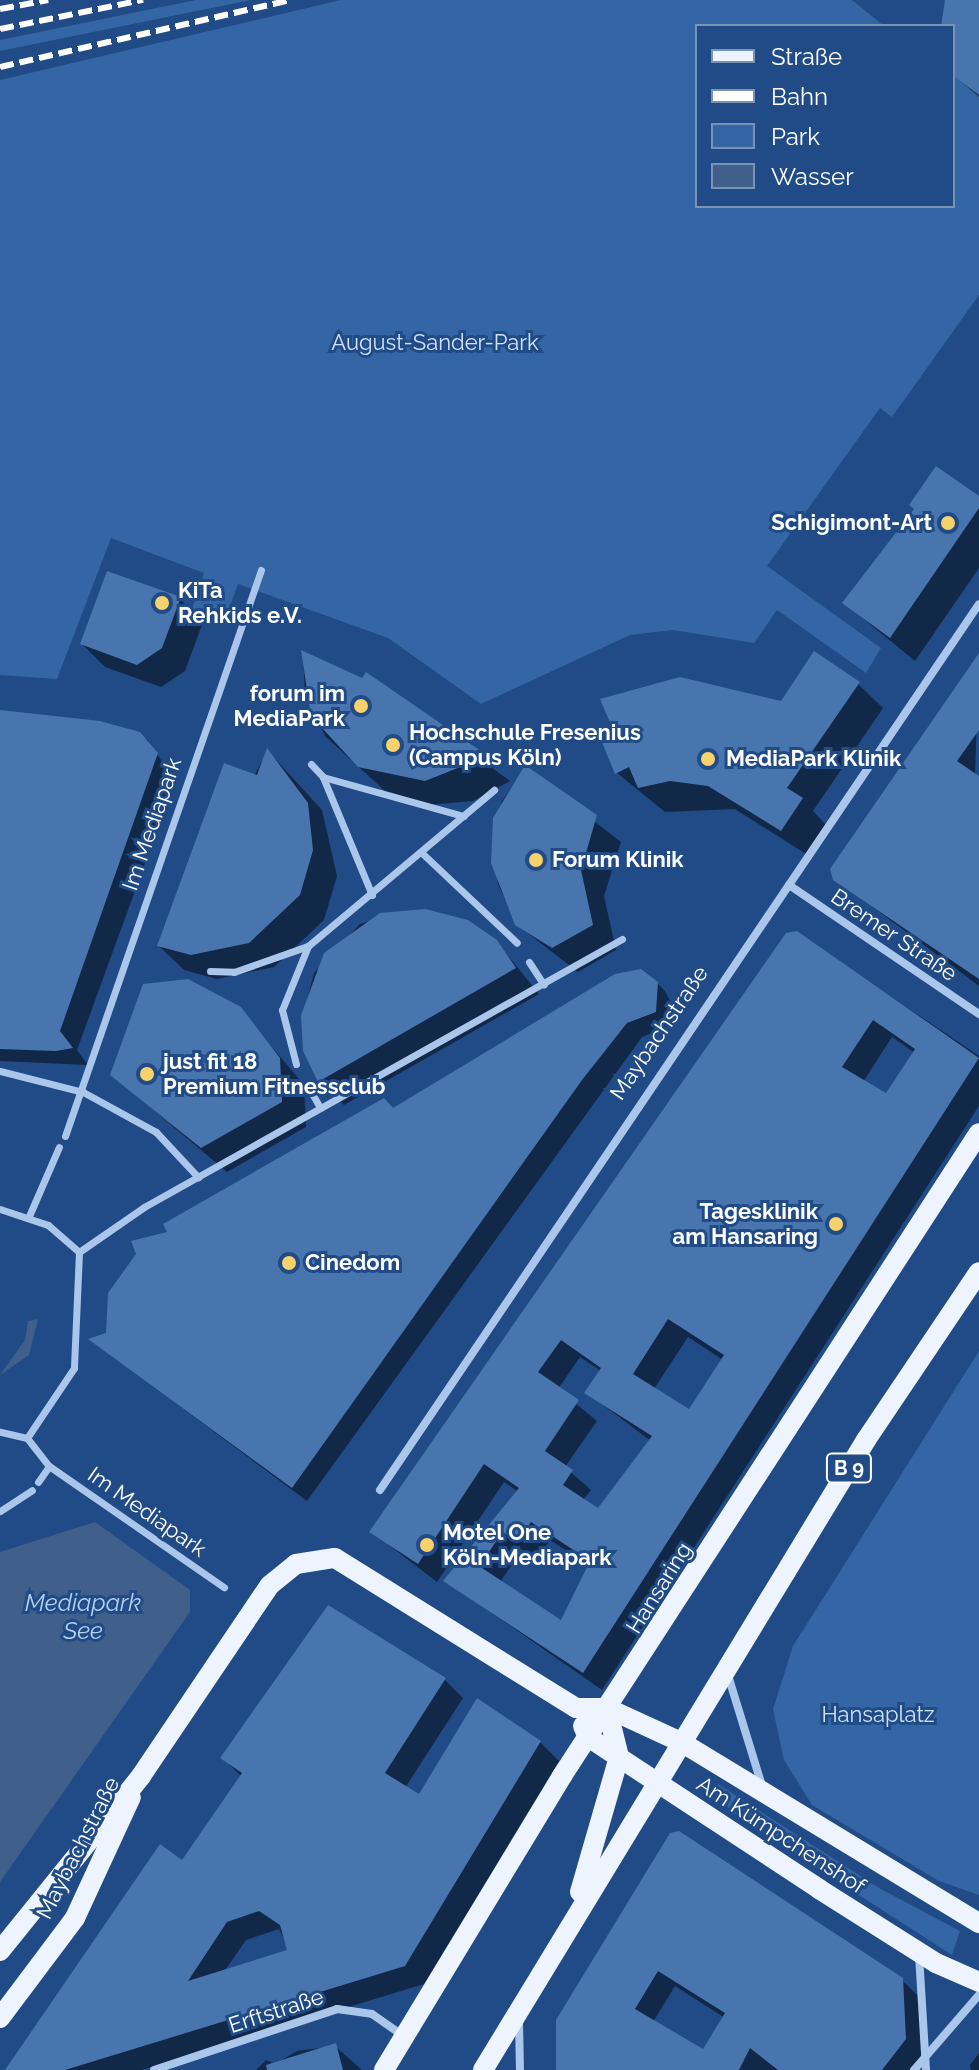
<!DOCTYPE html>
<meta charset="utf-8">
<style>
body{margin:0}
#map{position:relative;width:979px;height:2070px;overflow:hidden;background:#204b87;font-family:Raleway,sans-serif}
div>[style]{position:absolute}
.green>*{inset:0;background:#3465a4}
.water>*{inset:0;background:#405f8a}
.shadow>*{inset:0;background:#0007}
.building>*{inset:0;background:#4975af}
.pedestrian>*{height:7px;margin:-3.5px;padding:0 3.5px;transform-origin:3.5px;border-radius:3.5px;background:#aac6ea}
.minor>*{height:8px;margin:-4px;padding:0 4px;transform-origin:4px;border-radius:4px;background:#aac6ea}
.primary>*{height:20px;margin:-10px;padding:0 10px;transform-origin:10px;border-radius:10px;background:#eef4fe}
.rail>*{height:6px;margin-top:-3px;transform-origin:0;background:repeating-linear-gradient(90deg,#fff 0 14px,transparent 0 20px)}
.dots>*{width:22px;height:22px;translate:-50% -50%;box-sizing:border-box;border:4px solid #204b87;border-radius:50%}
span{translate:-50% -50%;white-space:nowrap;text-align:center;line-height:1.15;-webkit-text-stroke:6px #204b87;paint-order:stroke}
.shield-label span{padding:2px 6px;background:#204b87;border:2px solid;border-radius:6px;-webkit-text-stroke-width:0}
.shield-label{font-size:20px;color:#fff;font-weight:700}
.park-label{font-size:22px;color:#cfe0f7}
.poi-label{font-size:22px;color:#fff;font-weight:700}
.right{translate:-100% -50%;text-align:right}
.left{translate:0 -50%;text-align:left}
.street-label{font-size:22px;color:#fff}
.water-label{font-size:24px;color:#b6d0f1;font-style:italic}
.legend{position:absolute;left:695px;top:24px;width:260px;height:184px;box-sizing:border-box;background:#204b87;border:2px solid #7993b7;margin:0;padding:10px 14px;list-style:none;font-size:24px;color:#fff}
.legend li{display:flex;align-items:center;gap:16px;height:40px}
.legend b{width:40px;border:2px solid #7993b7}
</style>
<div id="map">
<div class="green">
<i style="clip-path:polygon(196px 0,251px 0,0 51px,0 40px)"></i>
<i style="clip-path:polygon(341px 0,852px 0,884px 26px,697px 26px,697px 206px,953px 206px,953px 76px,979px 95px,979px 295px,892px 417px,880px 408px,767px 566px,881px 648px,866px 673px,777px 610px,754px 643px,673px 630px,630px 635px,481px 704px,388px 638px,238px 584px,225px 620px,192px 609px,204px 573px,111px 538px,57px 679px,0 675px,0 80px)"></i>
<i style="clip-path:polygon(979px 1351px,979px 1895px,939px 1881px,812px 1805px,784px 1760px,773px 1709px,793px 1646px)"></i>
<i style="clip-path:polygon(718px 1784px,879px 1888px,960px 1931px,952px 1955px,744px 1821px,712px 1794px)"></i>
</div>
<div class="water">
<i style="clip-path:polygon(38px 1319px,29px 1355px,0 1375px,25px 1340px,28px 1321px)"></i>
<i style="clip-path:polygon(95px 1522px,190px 1590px,190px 1612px,0 1882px,0 1552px)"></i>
</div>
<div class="shadow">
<i style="clip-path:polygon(947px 0,979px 0,979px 97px,953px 75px)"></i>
<i style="clip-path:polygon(979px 498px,979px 568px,915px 661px,844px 603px)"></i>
<i style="clip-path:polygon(180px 599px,203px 622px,185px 671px,161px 687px,105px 667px,82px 644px)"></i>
<i style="clip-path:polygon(303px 653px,362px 681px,366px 675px,510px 781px,473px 801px,428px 805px,385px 791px,325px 736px,305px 695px)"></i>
<i style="clip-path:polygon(979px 656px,975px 776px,979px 986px,835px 879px)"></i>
<i style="clip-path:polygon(858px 684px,883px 708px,813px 811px,826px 825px,806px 854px,735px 809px,665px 812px,616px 772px,604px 741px)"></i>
<i style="clip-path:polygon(0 712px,100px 723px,147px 739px,175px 781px,77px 1050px,88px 1065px,0 1061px)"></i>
<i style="clip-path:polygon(268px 751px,322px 810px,337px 876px,324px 920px,274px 967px,217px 979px,184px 970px,159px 946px)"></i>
<i style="clip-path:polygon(525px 768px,621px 842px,604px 896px,616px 950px,578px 972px,516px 924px,498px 884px,492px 842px,502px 801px)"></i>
<i style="clip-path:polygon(402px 911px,467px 922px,496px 941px,539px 994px,344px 1105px,319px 1081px,303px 1015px,314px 973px,360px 924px)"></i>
<i style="clip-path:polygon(evenodd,797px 933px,979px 1056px,979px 1106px,602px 1690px,446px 1581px,519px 1492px,504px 1482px,437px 1582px,372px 1532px,797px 933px,892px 1037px,915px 1053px,886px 1095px,863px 1082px,892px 1037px,797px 933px,688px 1337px,723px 1360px,690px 1412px,654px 1389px,688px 1337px,797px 933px,580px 1357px,601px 1371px,587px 1393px,651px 1441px,599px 1510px,583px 1500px,591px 1490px,565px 1467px,597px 1421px,558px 1389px,580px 1357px,797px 933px,550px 1540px,590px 1566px,562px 1623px,500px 1582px,520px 1553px,513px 1544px,537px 1559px,550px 1540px)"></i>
<i style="clip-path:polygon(621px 973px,650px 976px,665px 991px,674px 1008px,670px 1026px,642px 1037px,307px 1501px,91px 1340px,108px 1335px,170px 1234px,418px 1097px)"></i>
<i style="clip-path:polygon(240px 1009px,304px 1085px,306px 1127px,227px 1172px,112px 1075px)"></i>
<i style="clip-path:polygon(evenodd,445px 1680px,463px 1698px,405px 1788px,419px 1796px,540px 1742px,559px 1761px,424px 1984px,142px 2070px,16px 2070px,183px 1863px,242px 1777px,222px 1757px,445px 1680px,279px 1929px,290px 1951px,224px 1972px,246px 1940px,279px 1929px)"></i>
<i style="clip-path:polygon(evenodd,671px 1835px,902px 1980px,919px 1997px,922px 2056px,911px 2070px,558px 2070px,671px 1835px,675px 1986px,725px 2018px,704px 2052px,653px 2022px,675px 1986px)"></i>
<i style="clip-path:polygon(335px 2046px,362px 2070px,256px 2070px,266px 2060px,275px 2064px,297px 2051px)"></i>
<i style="clip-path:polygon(979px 2053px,979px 2070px,971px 2070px,970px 2065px)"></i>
</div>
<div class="building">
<i style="clip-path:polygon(945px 0,979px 0,979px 95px,953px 76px,953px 26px,941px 26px)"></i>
<i style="clip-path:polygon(936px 466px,979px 496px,979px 508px,890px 638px,842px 603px,914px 509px,909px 505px)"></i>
<i style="clip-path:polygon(107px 571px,181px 597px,162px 648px,137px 665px,80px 644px)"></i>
<i style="clip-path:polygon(301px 650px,362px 678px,366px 672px,488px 756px,425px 781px,358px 767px,311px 716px)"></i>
<i style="clip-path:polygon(814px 651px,860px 682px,787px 788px,803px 798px,781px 831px,708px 786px,670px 781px,638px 788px,629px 767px,615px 774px,601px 740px,615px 734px,600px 699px,680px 677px,781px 701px)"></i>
<i style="clip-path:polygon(979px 653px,979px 730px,957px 761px,979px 776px,979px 979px,833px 880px,830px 869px)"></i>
<i style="clip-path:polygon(0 710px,100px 721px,140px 732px,158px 753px,60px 1031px,73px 1048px,56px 1051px,0 1049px)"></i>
<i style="clip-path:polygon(267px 748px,308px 803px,313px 850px,300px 895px,249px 943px,191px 955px,157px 946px,224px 763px,257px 775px)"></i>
<i style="clip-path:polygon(525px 765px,597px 815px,581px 870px,593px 925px,552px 948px,515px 925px,491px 863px,493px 818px)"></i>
<i style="clip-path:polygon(425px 909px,468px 920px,497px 940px,516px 968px,318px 1082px,303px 1051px,301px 1015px,324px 953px,380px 913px)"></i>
<i style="clip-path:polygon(evenodd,797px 931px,979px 1058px,583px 1673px,443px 1581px,519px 1488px,484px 1464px,418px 1564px,369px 1532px,786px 933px,797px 931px,873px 1020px,915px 1049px,886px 1093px,842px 1067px,873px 1020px,797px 931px,668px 1319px,724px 1355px,689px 1409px,633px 1374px,668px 1319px,797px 931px,561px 1340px,601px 1368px,584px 1393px,652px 1436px,598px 1508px,563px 1485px,573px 1470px,545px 1451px,579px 1400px,538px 1372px,561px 1340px,797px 931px,531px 1522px,590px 1561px,561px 1620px,479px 1566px,502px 1533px,496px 1528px,518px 1542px,531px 1522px)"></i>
<i style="clip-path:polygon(641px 969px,658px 982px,656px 1012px,627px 1023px,582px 1080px,292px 1488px,88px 1339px,106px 1333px,108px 1293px,136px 1254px,131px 1241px,167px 1232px,163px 1224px,384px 1098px,393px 1108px,615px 974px)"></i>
<i style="clip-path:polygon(188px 979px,241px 1007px,280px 1058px,282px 1102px,201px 1148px,110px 1075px,143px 984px)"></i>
<i style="clip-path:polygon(evenodd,328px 1605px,446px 1678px,385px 1773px,419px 1794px,477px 1698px,541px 1741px,405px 1966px,65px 2070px,5px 2070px,160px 1844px,182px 1860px,242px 1773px,220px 1758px,328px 1605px,259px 1911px,280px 1925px,287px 1950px,188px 1981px,227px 1922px,259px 1911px)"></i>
<i style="clip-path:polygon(evenodd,679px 1831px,903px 1978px,906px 2039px,882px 2070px,778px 2070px,750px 2048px,739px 2070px,556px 2070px,556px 2020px,670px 1833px,679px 1831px,658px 1971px,725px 2013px,703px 2049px,635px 2009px,658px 1971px)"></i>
<i style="clip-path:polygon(336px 2043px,343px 2070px,267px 2070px,266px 2065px)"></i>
</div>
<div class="pedestrian">
<i style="left:311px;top:764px;width:18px;rotate:47deg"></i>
<i style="left:423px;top:854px;width:129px;rotate:43.4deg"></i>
<i style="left:372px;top:895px;width:128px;rotate:-112.6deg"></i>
<i style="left:323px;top:777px;width:146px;rotate:15.5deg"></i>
<i style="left:529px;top:962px;width:27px;rotate:57deg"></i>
<i style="left:210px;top:971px;width:24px;rotate:2deg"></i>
<i style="left:234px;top:972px;width:78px;rotate:-19.4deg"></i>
<i style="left:308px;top:946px;width:243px;rotate:-40deg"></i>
<i style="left:296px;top:1064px;width:56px;rotate:-104.5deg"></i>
<i style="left:282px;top:1010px;width:69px;rotate:-67.9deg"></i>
<i style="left:0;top:1071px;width:86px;rotate:14.2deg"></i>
<i style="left:83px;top:1092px;width:83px;rotate:28.7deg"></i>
<i style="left:156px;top:1132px;width:62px;rotate:47deg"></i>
<i style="left:308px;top:1086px;width:25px;rotate:61deg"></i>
<i style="left:65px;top:1136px;width:599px;rotate:-70.9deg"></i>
<i style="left:0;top:1209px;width:51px;rotate:18.4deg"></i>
<i style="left:48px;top:1225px;width:41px;rotate:41.1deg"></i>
<i style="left:79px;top:1252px;width:116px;rotate:92.5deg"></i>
<i style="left:74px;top:1368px;width:84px;rotate:123.9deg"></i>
<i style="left:27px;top:1438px;width:28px;rotate:-167deg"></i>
<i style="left:29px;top:1216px;width:75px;rotate:-66.5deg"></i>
<i style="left:79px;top:1252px;width:79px;rotate:-34.7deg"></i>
<i style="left:144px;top:1207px;width:548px;rotate:-29.28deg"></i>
<i style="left:27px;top:1438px;width:36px;rotate:52deg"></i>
<i style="left:49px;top:1466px;width:213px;rotate:34.7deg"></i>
<i style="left:38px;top:1482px;width:19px;rotate:-55deg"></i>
<i style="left:0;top:1511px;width:38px;rotate:-33deg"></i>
</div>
<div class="minor">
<i style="left:789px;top:885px;width:230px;rotate:34.2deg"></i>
<i style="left:380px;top:1490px;width:1069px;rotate:-55.94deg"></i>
<i style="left:727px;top:1672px;width:122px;rotate:72.9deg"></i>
<i style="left:919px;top:1955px;width:115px;rotate:86.5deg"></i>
<i style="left:519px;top:2023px;width:47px;rotate:88.8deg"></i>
<i style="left:154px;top:2070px;width:193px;rotate:-18.4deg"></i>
<i style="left:337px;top:2009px;width:35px;rotate:8deg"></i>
<i style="left:372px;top:2014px;width:39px;rotate:35deg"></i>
<i style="left:914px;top:2070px;width:99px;rotate:-49.1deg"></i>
</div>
<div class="primary">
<i style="left:583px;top:1726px;width:12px;rotate:66deg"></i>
<i style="left:588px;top:1737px;width:277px;rotate:33.3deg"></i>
<i style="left:819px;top:1889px;width:138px;rotate:32.3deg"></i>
<i style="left:936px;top:1963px;width:47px;rotate:23.8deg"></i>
<i style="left:580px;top:1892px;width:141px;rotate:-73.9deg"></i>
<i style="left:619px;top:1757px;width:50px;rotate:-103.8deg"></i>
<i style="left:0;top:1951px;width:225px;rotate:-51.1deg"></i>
<i style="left:141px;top:1776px;width:230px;rotate:-56deg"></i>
<i style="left:270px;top:1585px;width:33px;rotate:-39deg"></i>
<i style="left:296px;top:1564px;width:39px;rotate:-9deg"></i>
<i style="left:335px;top:1558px;width:284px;rotate:31.9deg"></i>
<i style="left:576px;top:1708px;width:31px"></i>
<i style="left:607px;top:1708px;width:81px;rotate:24.7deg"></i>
<i style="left:681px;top:1742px;width:349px;rotate:31.3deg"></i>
<i style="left:0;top:2018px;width:125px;rotate:-53.1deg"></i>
<i style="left:75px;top:1918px;width:133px;rotate:-65.2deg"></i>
<i style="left:384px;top:2070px;width:344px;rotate:-58.8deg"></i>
<i style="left:562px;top:1776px;width:766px;rotate:-57.04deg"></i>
<i style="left:483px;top:2070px;width:737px;rotate:-58.7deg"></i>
<i style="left:866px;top:1440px;width:202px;rotate:-56.1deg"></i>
</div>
<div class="rail">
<i style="left:0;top:9px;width:49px;rotate:-10.6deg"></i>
<i style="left:0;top:29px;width:146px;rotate:-11.5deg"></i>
<i style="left:0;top:67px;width:299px;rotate:-13deg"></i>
</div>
<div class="dots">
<i style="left:948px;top:523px;background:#f7d16b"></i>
<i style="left:162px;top:603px;background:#f7d16b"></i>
<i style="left:361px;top:706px;background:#f7d16b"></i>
<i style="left:393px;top:745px;background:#f7d16b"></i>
<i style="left:708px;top:759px;background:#f7d16b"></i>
<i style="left:536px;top:860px;background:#f7d16b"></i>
<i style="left:147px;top:1074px;background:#f7d16b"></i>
<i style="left:836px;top:1224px;background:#f7d16b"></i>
<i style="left:289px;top:1263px;background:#f7d16b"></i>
<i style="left:427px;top:1545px;background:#f7d16b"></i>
</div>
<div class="shield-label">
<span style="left:849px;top:1468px">B 9</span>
</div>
<div class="park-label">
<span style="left:435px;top:343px">August-Sander-Park</span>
<span style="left:878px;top:1715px">Hansaplatz</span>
</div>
<div class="poi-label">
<span class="right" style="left:932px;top:523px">Schigimont-Art</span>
<span class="left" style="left:178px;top:603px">KiTa<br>Rehkids e.V.</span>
<span class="right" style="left:345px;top:706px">forum im<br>MediaPark</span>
<span class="left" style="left:409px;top:745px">Hochschule Fresenius<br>(Campus Köln)</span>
<span class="left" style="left:726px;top:759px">MediaPark Klinik</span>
<span class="left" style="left:552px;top:860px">Forum Klinik</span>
<span class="left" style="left:163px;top:1074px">just fit 18<br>Premium Fitnessclub</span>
<span class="right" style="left:818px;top:1224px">Tagesklinik<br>am Hansaring</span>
<span class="left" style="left:305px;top:1263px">Cinedom</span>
<span class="left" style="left:443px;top:1545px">Motel One<br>Köln-Mediapark</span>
</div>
<div class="street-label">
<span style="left:152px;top:824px;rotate:-71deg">Im Mediapark</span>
<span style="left:894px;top:935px;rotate:34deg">Bremer Straße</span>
<span style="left:659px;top:1033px;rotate:-56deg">Maybachstraße</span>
<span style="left:147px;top:1512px;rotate:35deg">Im Mediapark</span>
<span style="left:659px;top:1588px;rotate:-58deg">Hansaring</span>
<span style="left:781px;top:1835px;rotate:33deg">Am Kümpchenshof</span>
<span style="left:78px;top:1848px;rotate:-63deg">Maybachstraße</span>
<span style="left:276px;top:2011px;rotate:-18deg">Erftstraße</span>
</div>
<div class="water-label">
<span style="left:83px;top:1617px">Mediapark<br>See</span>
</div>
<ul class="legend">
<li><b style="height:10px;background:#eef4fe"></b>Straße</li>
<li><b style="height:10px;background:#fff"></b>Bahn</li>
<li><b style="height:22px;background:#3465a4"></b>Park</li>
<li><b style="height:22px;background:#405f8a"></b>Wasser</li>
</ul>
</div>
